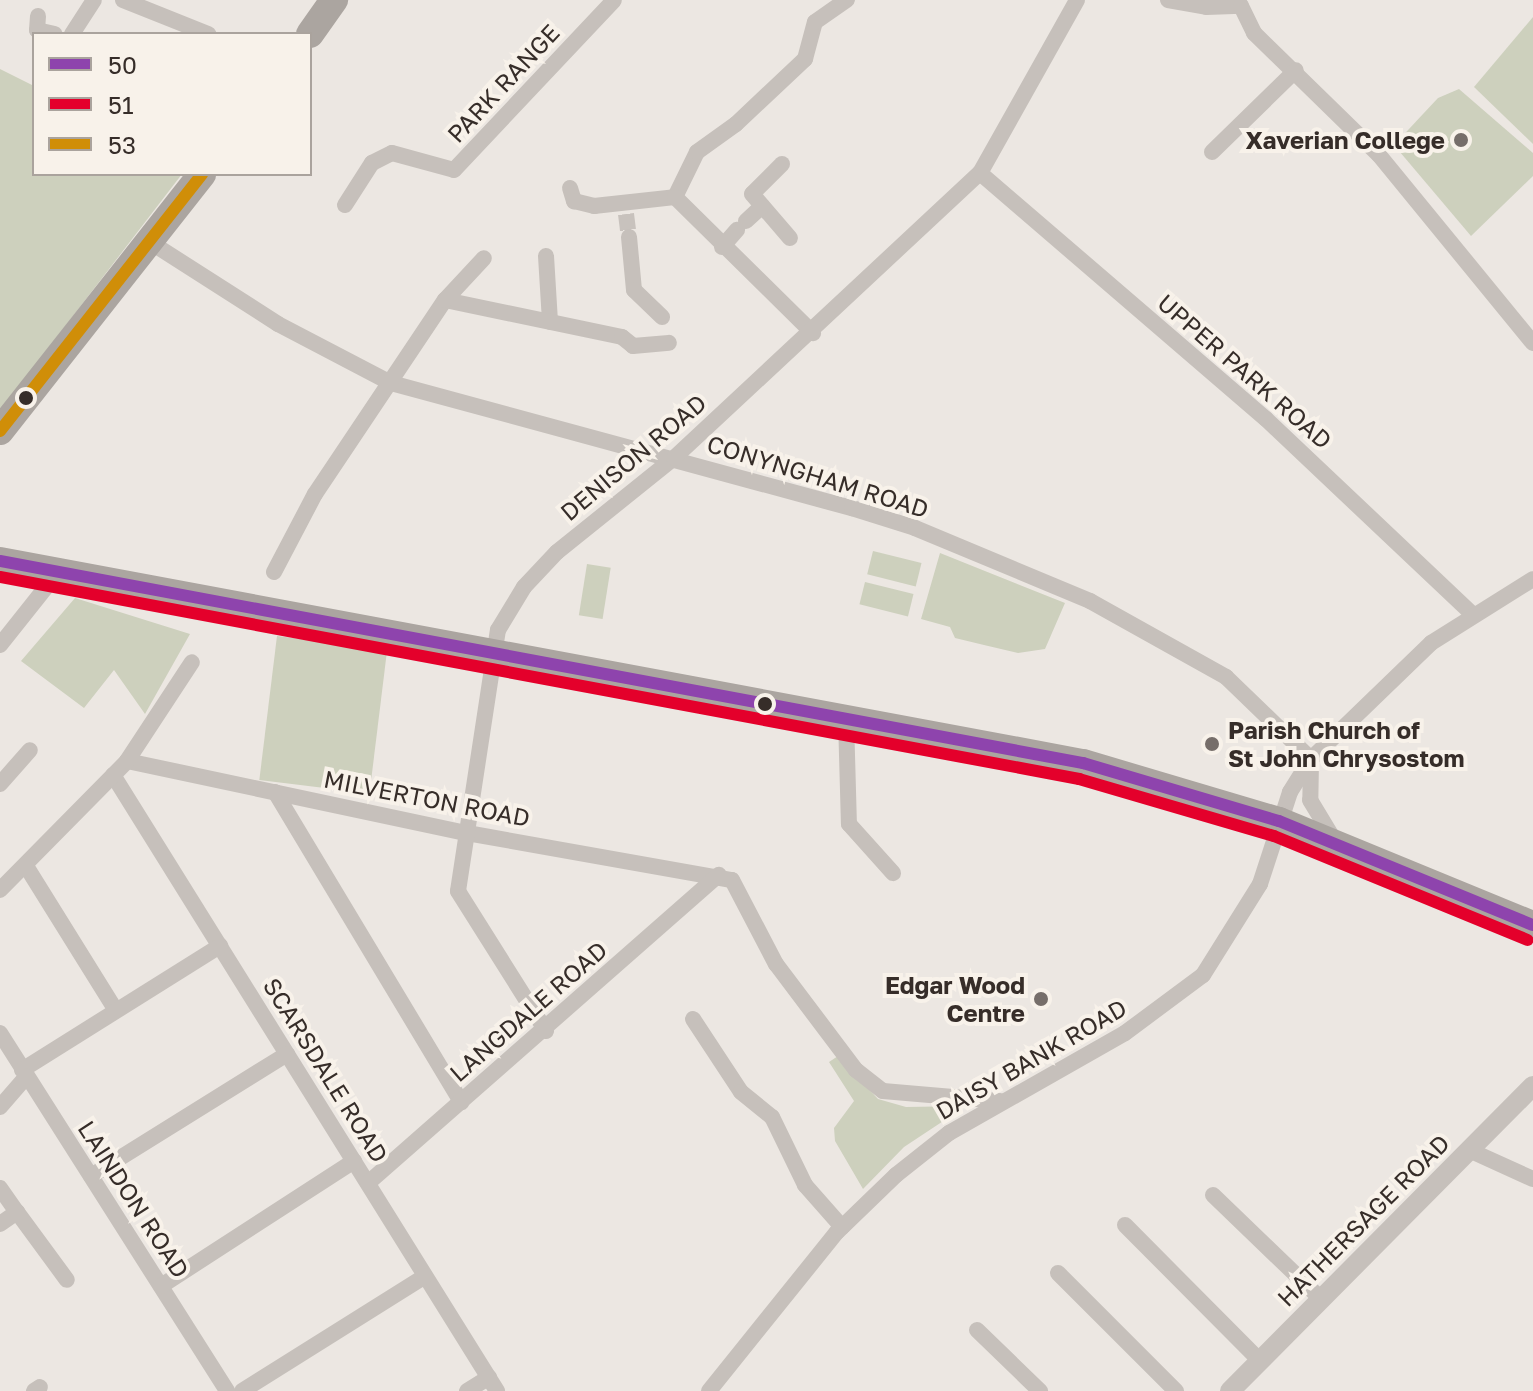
<!DOCTYPE html>
<style>
body{margin:0}
#map{position:relative;width:1533px;height:1391px;overflow:hidden;background:#ece7e2;font-family:"Golos Text",sans-serif}
div>[style]{position:absolute}
.green>*{inset:0;background:#cdd0bd;transform-origin:0 0}
.minor-tunnel>*{height:16px;margin-top:-8px;transform-origin:0;background:repeating-linear-gradient(90deg,#c8c2bd 0 16px,transparent 0 24px)}
.minor>*{height:16px;margin:-8px;padding:0 8px;transform-origin:8px;border-radius:8px;background:#c6c0bb}
.tertiary>*{height:20px;margin:-10px;padding:0 10px;transform-origin:10px;border-radius:10px;background:#c6c0bb}
.trunk>*{height:28px;margin:-14px;padding:0 14px;transform-origin:14px;border-radius:14px;background:#aba5a0}
.bus-1>*{height:12px;margin:-6px;padding:0 6px;transform-origin:6px;border-radius:6px;background:#8e44ad}
.bus-2>*{height:12px;margin:-6px;padding:0 6px;transform-origin:6px;border-radius:6px;background:#e4002b}
.bus-3>*{height:12px;margin:-6px;padding:0 6px;transform-origin:6px;border-radius:6px;background:#d08e08}
.dots>*{width:22px;height:22px;translate:-50% -50%;box-sizing:border-box;border:4px solid #f8f2ea;border-radius:50%}
span{translate:-50% -50%;white-space:nowrap;text-align:center;line-height:1.15;-webkit-text-stroke:8px #f8f2ea;paint-order:stroke}
.street-label{font-size:24px;color:#362d29}
.poi-label{font-size:24px;color:#362d29;font-weight:700}
.right{translate:-100% -50%;text-align:right}
.left{translate:0 -50%;text-align:left}
.legend{position:absolute;left:32px;top:32px;width:280px;height:144px;box-sizing:border-box;background:#f8f2ea;border:2px solid #aaa39d;margin:0;padding:10px 14px;list-style:none;font-size:24px;color:#362d29}
.legend li{display:flex;align-items:center;gap:16px;height:40px}
.legend b{width:40px;border:2px solid #aaa39d}
</style>
<div id="map">
<div class="green">
<i style="clip-path:polygon(1533px 17px,1533px 144px,1474px 87px)"></i>
<i style="clip-path:polygon(0 69px,34px 86px,34px 174px,182px 174px,0 411px)"></i>
<i style="clip-path:polygon(1459px 89px,1533px 153px,1533px 176px,1471px 236px,1394px 145px,1438px 98px)"></i>
<i style="left:873px;top:551px;width:50px;height:24px;rotate:14deg"></i>
<i style="clip-path:polygon(940px 553px,1065px 603px,1045px 649px,1018px 653px,984px 645px,955px 638px,950px 627px,921px 619px)"></i>
<i style="left:587px;top:564px;width:24px;height:52px;rotate:9deg"></i>
<i style="left:865px;top:582px;width:50px;height:23px;rotate:14deg"></i>
<i style="clip-path:polygon(75px 598px,190px 634px,145px 714px,114px 670px,84px 708px,21px 661px)"></i>
<i style="left:277px;top:636px;width:111px;height:145px;rotate:7deg"></i>
<i style="clip-path:polygon(838px 1056px,878px 1099px,906px 1107px,966px 1106px,904px 1147px,863px 1189px,835px 1141px,834px 1128px,854px 1101px,829px 1062px)"></i>
</div>
<div class="minor-tunnel">
<i style="left:626px;top:214px;width:23px;rotate:83deg"></i>
</div>
<div class="minor">
<i style="left:123px;top:0;width:92px;rotate:21.8deg"></i>
<i style="left:1168px;top:0;width:39px;rotate:10deg"></i>
<i style="left:1206px;top:7px;width:35px;rotate:-2deg"></i>
<i style="left:1241px;top:6px;width:30px;rotate:64deg"></i>
<i style="left:1254px;top:33px;width:175px;rotate:44.3deg"></i>
<i style="left:1379px;top:155px;width:243px;rotate:50.7deg"></i>
<i style="left:38px;top:16px;width:14px;rotate:94deg"></i>
<i style="left:37px;top:30px;width:18px;rotate:13deg"></i>
<i style="left:72px;top:34px;width:40px;rotate:-57.1deg"></i>
<i style="left:1212px;top:152px;width:117px;rotate:-44.3deg"></i>
<i style="left:782px;top:164px;width:42px;rotate:135deg"></i>
<i style="left:752px;top:194px;width:58px;rotate:49.2deg"></i>
<i style="left:980px;top:173px;width:377px;rotate:40.7deg"></i>
<i style="left:1266px;top:419px;width:282px;rotate:43.4deg"></i>
<i style="left:570px;top:188px;width:14px;rotate:73deg"></i>
<i style="left:574px;top:201px;width:21px;rotate:14deg"></i>
<i style="left:594px;top:206px;width:81px;rotate:-6.3deg"></i>
<i style="left:675px;top:197px;width:50px;rotate:-63.9deg"></i>
<i style="left:697px;top:152px;width:48px;rotate:-35.7deg"></i>
<i style="left:736px;top:124px;width:95px;rotate:-43.3deg"></i>
<i style="left:805px;top:59px;width:38px;rotate:-75deg"></i>
<i style="left:815px;top:22px;width:39px;rotate:-35deg"></i>
<i style="left:675px;top:197px;width:194px;rotate:44.6deg"></i>
<i style="left:345px;top:205px;width:50px;rotate:-57.3deg"></i>
<i style="left:372px;top:163px;width:22px;rotate:-27deg"></i>
<i style="left:392px;top:153px;width:64px;rotate:15.3deg"></i>
<i style="left:454px;top:170px;width:233px;rotate:-46.7deg"></i>
<i style="left:746px;top:221px;width:22px;rotate:-43deg"></i>
<i style="left:629px;top:237px;width:53px;rotate:84.6deg"></i>
<i style="left:634px;top:290px;width:39px;rotate:44deg"></i>
<i style="left:150px;top:242px;width:152px;rotate:32.6deg"></i>
<i style="left:278px;top:324px;width:127px;rotate:27.6deg"></i>
<i style="left:391px;top:383px;width:478px;rotate:15.2deg"></i>
<i style="left:852px;top:508px;width:66px;rotate:17.6deg"></i>
<i style="left:915px;top:528px;width:190px;rotate:22.6deg"></i>
<i style="left:1090px;top:601px;width:156px;rotate:29.2deg"></i>
<i style="left:1226px;top:677px;width:118px;rotate:44deg"></i>
<i style="left:722px;top:247px;width:23px;rotate:-49deg"></i>
<i style="left:546px;top:256px;width:66px;rotate:86.5deg"></i>
<i style="left:445px;top:300px;width:181px;rotate:11.8deg"></i>
<i style="left:622px;top:337px;width:14px;rotate:39deg"></i>
<i style="left:633px;top:346px;width:36px;rotate:-5deg"></i>
<i style="left:274px;top:572px;width:88px;rotate:-62.3deg"></i>
<i style="left:315px;top:494px;width:234px;rotate:-56.2deg"></i>
<i style="left:445px;top:300px;width:57px;rotate:-47.1deg"></i>
<i style="left:0;top:645px;width:93px;rotate:-51.5deg"></i>
<i style="left:846px;top:719px;width:105px;rotate:88.4deg"></i>
<i style="left:849px;top:824px;width:66px;rotate:48.1deg"></i>
<i style="left:127px;top:761px;width:348px;rotate:12deg"></i>
<i style="left:467px;top:833px;width:269px;rotate:10.1deg"></i>
<i style="left:732px;top:880px;width:95px;rotate:62.4deg"></i>
<i style="left:776px;top:964px;width:133px;rotate:53deg"></i>
<i style="left:856px;top:1070px;width:34px;rotate:38deg"></i>
<i style="left:883px;top:1091px;width:117px;rotate:4.9deg"></i>
<i style="left:1311px;top:761px;width:39px;rotate:91deg"></i>
<i style="left:1310px;top:800px;width:44px;rotate:58.8deg"></i>
<i style="left:113px;top:775px;width:726px;rotate:58.06deg"></i>
<i style="left:0;top:784px;width:45px;rotate:-48.6deg"></i>
<i style="left:275px;top:792px;width:362px;rotate:59deg"></i>
<i style="left:26px;top:866px;width:168px;rotate:58.1deg"></i>
<i style="left:0;top:890px;width:181px;rotate:-45.4deg"></i>
<i style="left:127px;top:761px;width:118px;rotate:-56.7deg"></i>
<i style="left:693px;top:1019px;width:87px;rotate:56.7deg"></i>
<i style="left:741px;top:1092px;width:40px;rotate:39deg"></i>
<i style="left:772px;top:1117px;width:76px;rotate:64.1deg"></i>
<i style="left:805px;top:1185px;width:56px;rotate:48.6deg"></i>
<i style="left:546px;top:1031px;width:165px;rotate:-122.2deg"></i>
<i style="left:458px;top:891px;width:264px;rotate:-81.3deg"></i>
<i style="left:498px;top:630px;width:50px;rotate:-58.8deg"></i>
<i style="left:524px;top:587px;width:48px;rotate:-46.7deg"></i>
<i style="left:557px;top:552px;width:150px;rotate:-38.8deg"></i>
<i style="left:674px;top:458px;width:418px;rotate:-43deg"></i>
<i style="left:980px;top:173px;width:198px;rotate:-60.7deg"></i>
<i style="left:0;top:1033px;width:424px;rotate:57.6deg"></i>
<i style="left:22px;top:1070px;width:234px;rotate:-32.1deg"></i>
<i style="left:0;top:1107px;width:40px;rotate:-49deg"></i>
<i style="left:1469px;top:1150px;width:70px;rotate:24.4deg"></i>
<i style="left:91px;top:1176px;width:231px;rotate:-31.9deg"></i>
<i style="left:368px;top:1183px;width:467px;rotate:-41.3deg"></i>
<i style="left:0;top:1188px;width:29px;rotate:55deg"></i>
<i style="left:1213px;top:1195px;width:150px;rotate:43.9deg"></i>
<i style="left:0;top:1224px;width:21px;rotate:-35deg"></i>
<i style="left:17px;top:1212px;width:84px;rotate:53.7deg"></i>
<i style="left:1125px;top:1225px;width:192px;rotate:45.2deg"></i>
<i style="left:1058px;top:1273px;width:167px;rotate:45deg"></i>
<i style="left:161px;top:1286px;width:230px;rotate:-32.9deg"></i>
<i style="left:977px;top:1330px;width:88px;rotate:44.1deg"></i>
<i style="left:34px;top:1391px;width:7px;rotate:-34deg"></i>
<i style="left:242px;top:1391px;width:216px;rotate:-32.1deg"></i>
<i style="left:467px;top:1391px;width:26px;rotate:-32deg"></i>
<i style="left:709px;top:1391px;width:204px;rotate:-51.2deg"></i>
<i style="left:837px;top:1232px;width:82px;rotate:-44deg"></i>
<i style="left:896px;top:1175px;width:68px;rotate:-38.4deg"></i>
<i style="left:949px;top:1133px;width:202px;rotate:-29.6deg"></i>
<i style="left:1125px;top:1033px;width:97px;rotate:-36.6deg"></i>
<i style="left:1203px;top:975px;width:107px;rotate:-57.9deg"></i>
<i style="left:1260px;top:884px;width:97px;rotate:-71.9deg"></i>
<i style="left:1290px;top:792px;width:39px;rotate:-58deg"></i>
<i style="left:1311px;top:759px;width:167px;rotate:-44deg"></i>
<i style="left:1431px;top:643px;width:120px;rotate:-32.1deg"></i>
</div>
<div class="tertiary">
<i style="left:1230px;top:1391px;width:430px;rotate:-45.2deg"></i>
</div>
<div class="trunk">
<i style="left:310px;top:34px;width:42px;rotate:-54.8deg"></i>
<i style="left:0;top:431px;width:327px;rotate:-51.8deg"></i>
<i style="left:0;top:561px;width:1102px;rotate:10.57deg"></i>
<i style="left:1083px;top:763px;width:204px;rotate:16.5deg"></i>
<i style="left:1279px;top:821px;width:274px;rotate:22.3deg"></i>
</div>
<div class="bus-1">
<i style="left:0;top:561px;width:1102px;rotate:10.57deg"></i>
<i style="left:1083px;top:763px;width:204px;rotate:16.5deg"></i>
<i style="left:1279px;top:821px;width:274px;rotate:22.3deg"></i>
</div>
<div class="bus-2">
<i style="left:0;top:577px;width:1098px;rotate:10.6deg"></i>
<i style="left:1079px;top:779px;width:203px;rotate:16.3deg"></i>
<i style="left:1274px;top:836px;width:274px;rotate:22.3deg"></i>
</div>
<div class="bus-3">
<i style="left:0;top:431px;width:327px;rotate:-51.8deg"></i>
</div>
<div class="dots">
<i style="left:1461px;top:140px;background:#766e6a"></i>
<i style="left:26px;top:398px;background:#362d29"></i>
<i style="left:765px;top:704px;background:#362d29"></i>
<i style="left:1212px;top:744px;background:#766e6a"></i>
<i style="left:1041px;top:999px;background:#766e6a"></i>
</div>
<div class="street-label">
<span style="left:503px;top:83px;rotate:-47deg">PARK RANGE</span>
<span style="left:1245px;top:371px;rotate:41deg">UPPER PARK ROAD</span>
<span style="left:633px;top:457px;rotate:-40deg">DENISON ROAD</span>
<span style="left:818px;top:476px;rotate:17deg">CONYNGHAM ROAD</span>
<span style="left:427px;top:798px;rotate:11deg">MILVERTON ROAD</span>
<span style="left:528px;top:1011px;rotate:-41deg">LANGDALE ROAD</span>
<span style="left:1031px;top:1059px;rotate:-30deg">DAISY BANK ROAD</span>
<span style="left:326px;top:1070px;rotate:58deg">SCARSDALE ROAD</span>
<span style="left:134px;top:1199px;rotate:57deg">LAINDON ROAD</span>
<span style="left:1363px;top:1220px;rotate:-45deg">HATHERSAGE ROAD</span>
</div>
<div class="poi-label">
<span class="right" style="left:1445px;top:140px">Xaverian College</span>
<span class="left" style="left:1228px;top:744px">Parish Church of<br>St John Chrysostom</span>
<span class="right" style="left:1025px;top:999px">Edgar Wood<br>Centre</span>
</div>
<ul class="legend">
<li><b style="height:10px;background:#8e44ad"></b>50</li>
<li><b style="height:10px;background:#e4002b"></b>51</li>
<li><b style="height:10px;background:#d08e08"></b>53</li>
</ul>
</div>
